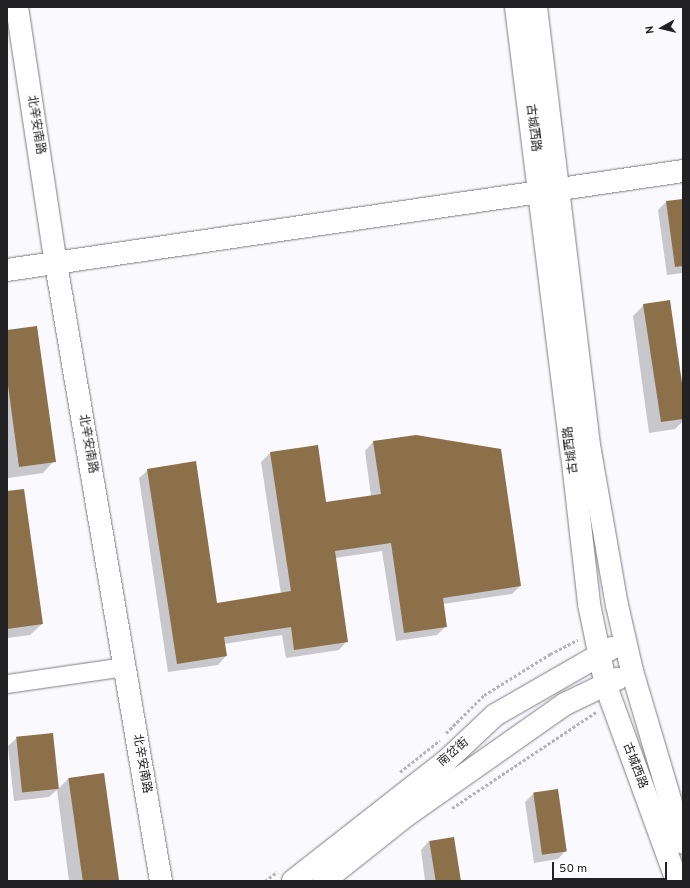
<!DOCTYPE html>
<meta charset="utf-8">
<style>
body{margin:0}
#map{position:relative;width:690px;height:888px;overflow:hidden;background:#faf9fe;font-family:Overpass,"Noto Sans SC",sans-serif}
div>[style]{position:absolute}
.shadow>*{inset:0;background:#0003}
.building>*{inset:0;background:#8b7049;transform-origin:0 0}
.path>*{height:2.5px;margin-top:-1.25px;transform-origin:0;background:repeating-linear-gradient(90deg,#b5b5b9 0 3px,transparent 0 5px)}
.roads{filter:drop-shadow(0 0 1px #7d7c81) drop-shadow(0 0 1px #7d7c81)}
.minor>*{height:18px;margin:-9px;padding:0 9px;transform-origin:9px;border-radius:9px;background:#fff}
.tertiary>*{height:22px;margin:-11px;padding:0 11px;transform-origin:11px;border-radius:11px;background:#fff}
.secondary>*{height:22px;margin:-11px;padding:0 11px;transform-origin:11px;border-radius:11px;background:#fff}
span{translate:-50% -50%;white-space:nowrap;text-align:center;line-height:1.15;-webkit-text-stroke:3px #fff;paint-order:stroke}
.street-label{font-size:12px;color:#222224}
.frame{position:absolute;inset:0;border:8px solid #222224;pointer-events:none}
.north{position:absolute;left:642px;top:8px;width:40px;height:40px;-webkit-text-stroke:3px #fff;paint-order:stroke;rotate:262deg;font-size:11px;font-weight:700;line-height:16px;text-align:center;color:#222224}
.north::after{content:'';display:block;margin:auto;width:14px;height:18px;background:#222224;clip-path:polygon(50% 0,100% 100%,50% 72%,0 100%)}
.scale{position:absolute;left:552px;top:862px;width:115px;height:18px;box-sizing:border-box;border:2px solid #222224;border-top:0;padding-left:5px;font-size:12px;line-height:14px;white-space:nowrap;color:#222224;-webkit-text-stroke:3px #fff;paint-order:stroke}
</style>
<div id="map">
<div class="shadow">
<i style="clip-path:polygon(683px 200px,683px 273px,667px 275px,658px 210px,666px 202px)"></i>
<i style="clip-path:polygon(644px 305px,683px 397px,683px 421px,675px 429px,649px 433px,633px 316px)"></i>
<i style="clip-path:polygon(7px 331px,54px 461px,43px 473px,8px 478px)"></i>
<i style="clip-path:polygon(373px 442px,520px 586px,512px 594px,443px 604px,446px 626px,437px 635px,396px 641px,382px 551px,335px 558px,347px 641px,339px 650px,286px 658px,282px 635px,224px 644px,226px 656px,218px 665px,168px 672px,139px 478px,148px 470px,216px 604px,281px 594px,261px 462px,270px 453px,317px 446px,326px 503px,371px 496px,365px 451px)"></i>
<i style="clip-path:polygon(7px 492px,42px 624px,30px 635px,7px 638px)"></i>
<i style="clip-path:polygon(52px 734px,58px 789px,68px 779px,103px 775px,118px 881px,69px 881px,57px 790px,49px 797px,14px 801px,8px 746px,17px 738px)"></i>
<i style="clip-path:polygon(533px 794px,566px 850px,558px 859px,534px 863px,525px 802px)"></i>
<i style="clip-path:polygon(429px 841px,460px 881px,425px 881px,421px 850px)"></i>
</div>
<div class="building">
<i style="clip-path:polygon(683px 199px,683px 266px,675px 267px,666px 201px)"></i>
<i style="clip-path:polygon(670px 300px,683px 390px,683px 419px,661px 422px,643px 304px)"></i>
<i style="clip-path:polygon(37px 326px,56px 462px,19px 467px,7px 378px,7px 330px)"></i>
<i style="clip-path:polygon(416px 435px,501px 449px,521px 586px,443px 598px,447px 627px,404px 633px,391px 543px,335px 551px,348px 642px,294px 650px,291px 627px,224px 637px,227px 656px,177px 664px,147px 469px,196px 461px,217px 603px,291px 591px,270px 452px,318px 445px,326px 502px,381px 494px,373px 441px)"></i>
<i style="clip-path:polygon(24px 489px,43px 624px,7px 629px,7px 491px)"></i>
<i style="left:53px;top:733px;width:56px;height:37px;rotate:84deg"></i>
<i style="left:104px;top:773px;width:109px;height:36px;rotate:82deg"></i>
<i style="left:558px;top:789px;width:63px;height:25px;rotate:82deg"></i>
<i style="left:454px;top:837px;width:45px;height:25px;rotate:81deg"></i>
</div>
<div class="path">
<i style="left:446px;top:733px;width:54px;rotate:-45deg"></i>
<i style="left:484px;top:695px;width:78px;rotate:-31.8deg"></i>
<i style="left:550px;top:654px;width:31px;rotate:-27deg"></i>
<i style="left:400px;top:772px;width:51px;rotate:-38.7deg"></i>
<i style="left:452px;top:808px;width:173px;rotate:-33.7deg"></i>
<i style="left:265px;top:881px;width:15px;rotate:-37deg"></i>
</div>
<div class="roads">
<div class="minor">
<i style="left:7px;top:684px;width:119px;rotate:-8.2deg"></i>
</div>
<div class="tertiary">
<i style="left:17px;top:7px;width:260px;rotate:81.4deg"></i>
<i style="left:56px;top:264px;width:626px;rotate:80.34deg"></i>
<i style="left:7px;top:270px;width:683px;rotate:-8.33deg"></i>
</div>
<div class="secondary">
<i style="left:516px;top:7px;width:450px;rotate:82.9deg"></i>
<i style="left:572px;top:454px;width:151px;rotate:83.5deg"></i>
<i style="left:589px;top:604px;width:84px;rotate:78.3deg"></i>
<i style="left:606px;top:686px;width:208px;rotate:70deg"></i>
<i style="left:536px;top:7px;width:447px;rotate:83.1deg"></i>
<i style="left:590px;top:451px;width:156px;rotate:80.1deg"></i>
<i style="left:617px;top:605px;width:68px;rotate:77.2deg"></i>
<i style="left:632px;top:671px;width:179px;rotate:73.5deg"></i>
<i style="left:293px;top:881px;width:193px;rotate:-38.1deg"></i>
<i style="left:445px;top:762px;width:69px;rotate:-43.2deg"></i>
<i style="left:495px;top:715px;width:135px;rotate:-29.8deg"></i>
<i style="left:324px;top:881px;width:106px;rotate:-38.5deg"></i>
<i style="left:407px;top:815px;width:193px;rotate:-35.1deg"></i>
<i style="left:565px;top:704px;width:58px;rotate:-25.7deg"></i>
</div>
</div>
<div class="street-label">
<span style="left:35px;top:125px;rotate:81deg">北辛安南路</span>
<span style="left:532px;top:128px;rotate:83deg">古城西路</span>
<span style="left:87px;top:444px;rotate:80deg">北辛安南路</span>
<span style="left:572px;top:450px;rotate:-97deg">古城西路</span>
<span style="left:454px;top:753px;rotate:-41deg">南岔街</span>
<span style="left:141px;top:764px;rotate:80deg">北辛安南路</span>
<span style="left:634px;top:766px;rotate:69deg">古城西路</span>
</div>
<div class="frame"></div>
<div class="north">N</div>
<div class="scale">50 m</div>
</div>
